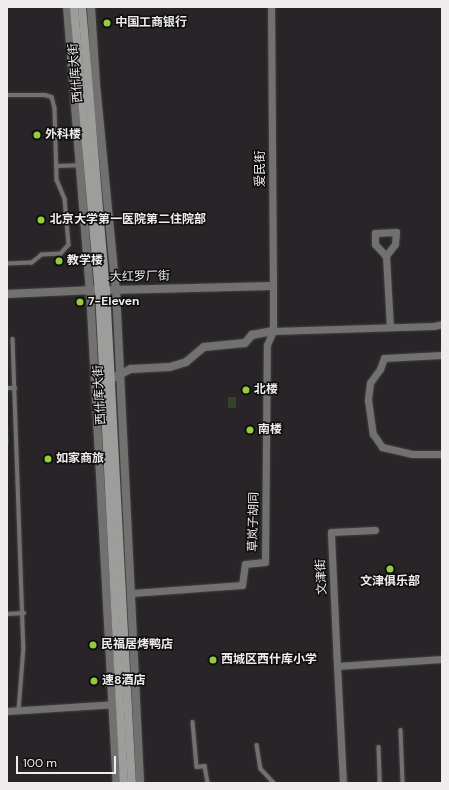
<!DOCTYPE html>
<meta charset="utf-8">
<style>
body{margin:0}
#map{position:relative;width:449px;height:790px;overflow:hidden;background:#282427;font-family:"DM Sans","Noto Sans SC",sans-serif}
div>[style]{position:absolute}
.green>*{inset:0;background:#36412a;transform-origin:0 0}
.roads{filter:drop-shadow(0 0 1px #444043) drop-shadow(0 0 1px #444043)}
.service>*{height:3.5px;margin:-1.75px;padding:0 1.75px;transform-origin:1.75px;border-radius:1.75px;background:#717270}
.minor>*{height:7px;margin:-3.5px;padding:0 3.5px;transform-origin:3.5px;border-radius:3.5px;background:#717270}
.tertiary>*{height:8px;margin:-4px;padding:0 4px;transform-origin:4px;border-radius:4px;background:#717270}
.secondary>*{height:8px;margin:-4px;padding:0 4px;transform-origin:4px;border-radius:4px;background:#9d9e9b}
.dots>*{width:11px;height:11px;translate:-50% -50%;box-sizing:border-box;border:2px solid #0f0e0f;border-radius:50%}
span{translate:-50% -50%;white-space:nowrap;text-align:center;line-height:1.15;-webkit-text-stroke:3px #0f0e0f;paint-order:stroke}
.poi-label{font-size:12px;color:#efecee;font-weight:700}
.left{translate:0 -50%;text-align:left}
.street-label{font-size:12px;color:#efecee}
.frame{position:absolute;inset:0;border:8px solid #efecee;pointer-events:none}
.scale{position:absolute;left:16px;top:756px;width:100px;height:18px;box-sizing:border-box;border:2px solid #efecee;border-top:0;padding-left:5px;font-size:12px;line-height:14px;white-space:nowrap;color:#efecee;-webkit-text-stroke:3px #0f0e0f;paint-order:stroke}
</style>
<div id="map">
<div class="green">
<i style="clip-path:polygon(7px 396px,9px 445px,7px 445px)"></i>
<i style="left:228px;top:397px;width:8px;height:11px"></i>
</div>
<div class="roads">
<div class="service">
<i style="left:7px;top:95px;width:38px"></i>
<i style="left:45px;top:95px;width:7px;rotate:16deg"></i>
<i style="left:52px;top:97px;width:11px;rotate:75deg"></i>
<i style="left:55px;top:108px;width:72px;rotate:88.4deg"></i>
<i style="left:57px;top:180px;width:21px;rotate:67deg"></i>
<i style="left:65px;top:199px;width:46px;rotate:85deg"></i>
<i style="left:69px;top:245px;width:12px;rotate:132deg"></i>
<i style="left:61px;top:254px;width:19px;rotate:177deg"></i>
<i style="left:42px;top:255px;width:13px;rotate:141deg"></i>
<i style="left:32px;top:263px;width:25px;rotate:178deg"></i>
<i style="left:56px;top:166px;width:23px;rotate:-2deg"></i>
<i style="left:13px;top:339px;width:308px;rotate:88deg"></i>
<i style="left:24px;top:647px;width:63px;rotate:94.5deg"></i>
<i style="left:7px;top:388px;width:8px"></i>
<i style="left:7px;top:614px;width:17px;rotate:-3deg"></i>
<i style="left:193px;top:722px;width:45px;rotate:84.9deg"></i>
<i style="left:197px;top:767px;width:8px;rotate:-7deg"></i>
<i style="left:205px;top:766px;width:17px;rotate:80deg"></i>
<i style="left:401px;top:730px;width:53px;rotate:87.8deg"></i>
<i style="left:257px;top:745px;width:24px;rotate:81deg"></i>
<i style="left:261px;top:769px;width:19px;rotate:47deg"></i>
<i style="left:379px;top:747px;width:36px;rotate:88deg"></i>
</div>
<div class="minor">
<i style="left:386px;top:256px;width:16px;rotate:-133deg"></i>
<i style="left:375px;top:244px;width:11px;rotate:-90deg"></i>
<i style="left:375px;top:233px;width:21px;rotate:-3deg"></i>
<i style="left:396px;top:232px;width:12px;rotate:95deg"></i>
<i style="left:395px;top:244px;width:15px;rotate:127deg"></i>
<i style="left:386px;top:256px;width:71px;rotate:86.8deg"></i>
<i style="left:273px;top:331px;width:161px;rotate:-1.8deg"></i>
<i style="left:434px;top:326px;width:8px;rotate:-14deg"></i>
<i style="left:442px;top:355px;width:58px;rotate:177deg"></i>
<i style="left:384px;top:358px;width:12px;rotate:110deg"></i>
<i style="left:380px;top:369px;width:17px;rotate:126deg"></i>
<i style="left:370px;top:383px;width:17px;rotate:97deg"></i>
<i style="left:368px;top:400px;width:34px;rotate:82deg"></i>
<i style="left:373px;top:434px;width:16px;rotate:55deg"></i>
<i style="left:382px;top:447px;width:31px;rotate:13deg"></i>
<i style="left:412px;top:454px;width:30px"></i>
<i style="left:132px;top:593px;width:110px;rotate:-4.2deg"></i>
<i style="left:242px;top:585px;width:21px;rotate:-82deg"></i>
<i style="left:245px;top:564px;width:20px;rotate:-6deg"></i>
<i style="left:265px;top:562px;width:217px;rotate:-89.5deg"></i>
<i style="left:267px;top:345px;width:15px;rotate:-67deg"></i>
<i style="left:273px;top:331px;width:45px;rotate:-90deg"></i>
<i style="left:273px;top:286px;width:279px;rotate:-90.4deg"></i>
<i style="left:337px;top:666px;width:134px;rotate:-92.6deg"></i>
<i style="left:331px;top:532px;width:44px;rotate:-2.6deg"></i>
<i style="left:7px;top:711px;width:111px;rotate:-3.6deg"></i>
<i style="left:343px;top:783px;width:117px;rotate:-92.9deg"></i>
<i style="left:337px;top:666px;width:105px;rotate:-3.8deg"></i>
</div>
<div class="tertiary">
<i style="left:67px;top:7px;width:285px;rotate:85.4deg"></i>
<i style="left:90px;top:291px;width:493px;rotate:86.9deg"></i>
<i style="left:91px;top:7px;width:77px;rotate:86.3deg"></i>
<i style="left:96px;top:84px;width:207px;rotate:84.5deg"></i>
<i style="left:116px;top:290px;width:494px;rotate:87.2deg"></i>
<i style="left:112px;top:290px;width:161px;rotate:-1.4deg"></i>
<i style="left:7px;top:294px;width:87px;rotate:-2.6deg"></i>
<i style="left:111px;top:379px;width:22px;rotate:-27deg"></i>
<i style="left:131px;top:369px;width:39px;rotate:-3deg"></i>
<i style="left:170px;top:367px;width:17px;rotate:-17deg"></i>
<i style="left:186px;top:362px;width:23px;rotate:-40deg"></i>
<i style="left:204px;top:347px;width:41px;rotate:-5.6deg"></i>
<i style="left:245px;top:343px;width:11px;rotate:-49deg"></i>
<i style="left:252px;top:335px;width:21px;rotate:-11deg"></i>
</div>
<div class="secondary">
<i style="left:74px;top:7px;width:284px;rotate:85deg"></i>
<i style="left:99px;top:290px;width:494px;rotate:87.1deg"></i>
<i style="left:82px;top:7px;width:284px;rotate:85.2deg"></i>
<i style="left:106px;top:290px;width:494px;rotate:87deg"></i>
</div>
</div>
<div class="dots">
<i style="left:107px;top:23px;background:#94cc3c"></i>
<i style="left:37px;top:135px;background:#94cc3c"></i>
<i style="left:41px;top:220px;background:#94cc3c"></i>
<i style="left:59px;top:261px;background:#94cc3c"></i>
<i style="left:80px;top:302px;background:#94cc3c"></i>
<i style="left:246px;top:390px;background:#94cc3c"></i>
<i style="left:250px;top:430px;background:#94cc3c"></i>
<i style="left:48px;top:459px;background:#94cc3c"></i>
<i style="left:390px;top:569px;background:#94cc3c"></i>
<i style="left:93px;top:645px;background:#94cc3c"></i>
<i style="left:213px;top:660px;background:#94cc3c"></i>
<i style="left:94px;top:681px;background:#94cc3c"></i>
</div>
<div class="poi-label">
<span class="left" style="left:115px;top:23px">中国工商银行</span>
<span class="left" style="left:45px;top:135px">外科楼</span>
<span class="left" style="left:50px;top:220px">北京大学第一医院第二住院部</span>
<span class="left" style="left:67px;top:261px">教学楼</span>
<span class="left" style="left:88px;top:302px">7-Eleven</span>
<span class="left" style="left:254px;top:390px">北楼</span>
<span class="left" style="left:258px;top:430px">南楼</span>
<span class="left" style="left:56px;top:459px">如家商旅</span>
<span style="left:390px;top:582px">文津俱乐部</span>
<span class="left" style="left:101px;top:645px">民福居烤鸭店</span>
<span class="left" style="left:221px;top:660px">西城区西什库小学</span>
<span class="left" style="left:102px;top:681px">速8酒店</span>
</div>
<div class="street-label">
<span style="left:76px;top:73px;rotate:-95deg">西什库大街</span>
<span style="left:261px;top:169px;rotate:-90deg">爱民街</span>
<span style="left:140px;top:277px;rotate:-1deg">大红罗厂街</span>
<span style="left:100px;top:395px;rotate:-93deg">西什库大街</span>
<span style="left:254px;top:522px;rotate:-89deg">草岚子胡同</span>
<span style="left:322px;top:577px;rotate:-93deg">文津街</span>
</div>
<div class="frame"></div>
<div class="scale">100 m</div>
</div>
